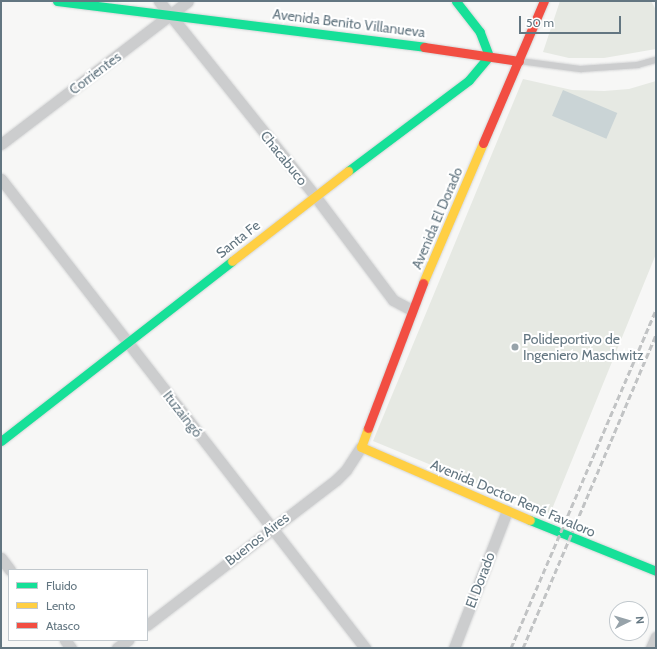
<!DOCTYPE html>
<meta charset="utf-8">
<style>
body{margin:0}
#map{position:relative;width:657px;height:649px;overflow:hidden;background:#f7f7f6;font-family:Cabin,sans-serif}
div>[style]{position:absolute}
.green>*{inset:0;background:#e6e9e3}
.water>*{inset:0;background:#cad4d6;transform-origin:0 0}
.roads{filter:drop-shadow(0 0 1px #d4d5d6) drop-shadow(0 0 1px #d4d5d6)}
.lane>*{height:5.5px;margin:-2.75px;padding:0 2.75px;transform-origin:2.75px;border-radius:2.75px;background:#cccdce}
.street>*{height:11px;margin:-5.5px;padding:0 5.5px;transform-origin:5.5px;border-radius:5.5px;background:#cccdce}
.fast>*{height:9px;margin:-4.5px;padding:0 4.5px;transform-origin:4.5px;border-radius:4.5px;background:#16e098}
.slow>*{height:9px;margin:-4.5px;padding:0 4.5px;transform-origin:4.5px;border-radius:4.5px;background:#ffcf43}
.jam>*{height:9px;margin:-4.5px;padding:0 4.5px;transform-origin:4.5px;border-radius:4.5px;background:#f24e42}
.rail>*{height:3px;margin-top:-1.5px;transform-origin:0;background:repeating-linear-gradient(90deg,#c1c3c4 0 6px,transparent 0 9px)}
.dots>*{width:11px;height:11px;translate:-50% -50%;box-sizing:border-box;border:2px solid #fff;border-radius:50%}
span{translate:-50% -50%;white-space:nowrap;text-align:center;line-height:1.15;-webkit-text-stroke:4px #fff;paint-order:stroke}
.street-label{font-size:14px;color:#637681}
.poi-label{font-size:14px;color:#637681}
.left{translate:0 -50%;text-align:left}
.frame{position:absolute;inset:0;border:2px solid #637681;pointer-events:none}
.legend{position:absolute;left:8px;top:569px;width:140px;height:72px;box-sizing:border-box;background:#fff;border:1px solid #c1c8cd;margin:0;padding:5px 7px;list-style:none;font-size:12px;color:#637681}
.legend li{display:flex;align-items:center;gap:8px;height:20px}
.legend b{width:20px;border:1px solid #c1c8cd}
.north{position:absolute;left:609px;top:601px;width:40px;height:40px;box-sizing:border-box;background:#fff;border:1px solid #c1c8cd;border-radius:50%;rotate:85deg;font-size:11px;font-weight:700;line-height:16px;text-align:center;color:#637681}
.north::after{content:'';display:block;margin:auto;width:14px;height:18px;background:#97a3aa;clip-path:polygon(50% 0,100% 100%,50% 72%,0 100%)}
.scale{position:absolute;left:519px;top:16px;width:102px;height:18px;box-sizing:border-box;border:2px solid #637681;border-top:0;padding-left:5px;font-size:12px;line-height:14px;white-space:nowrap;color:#637681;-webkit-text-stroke:3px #fff;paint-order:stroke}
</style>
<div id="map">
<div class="green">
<i style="clip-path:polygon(560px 1px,651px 1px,656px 10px,656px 49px,604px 58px,569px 58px,543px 52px)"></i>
<i style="clip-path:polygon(523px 79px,572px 90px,604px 91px,629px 89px,656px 81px,656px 254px,550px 514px,373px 441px)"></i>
</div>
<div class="water">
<i style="left:563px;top:90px;width:59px;height:28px;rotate:23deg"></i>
</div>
<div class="roads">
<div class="lane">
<i style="left:520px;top:61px;width:62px;rotate:7.5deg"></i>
<i style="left:581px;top:69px;width:57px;rotate:-4deg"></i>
<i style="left:638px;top:65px;width:19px;rotate:-16deg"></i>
</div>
<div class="street">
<i style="left:159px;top:1px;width:250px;rotate:51.3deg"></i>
<i style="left:315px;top:196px;width:130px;rotate:53.1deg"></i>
<i style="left:393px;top:300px;width:21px;rotate:28deg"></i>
<i style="left:1px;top:144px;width:235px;rotate:-37.4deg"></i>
<i style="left:1px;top:179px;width:594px;rotate:52.18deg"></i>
<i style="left:1px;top:558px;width:15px;rotate:53deg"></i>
<i style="left:147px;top:625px;width:238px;rotate:-37.5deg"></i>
<i style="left:336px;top:480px;width:14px;rotate:-45deg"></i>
<i style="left:346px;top:470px;width:27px;rotate:-57deg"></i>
<i style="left:65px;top:640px;width:10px;rotate:53deg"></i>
<i style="left:117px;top:648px;width:14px;rotate:-36deg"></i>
<i style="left:454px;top:648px;width:147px;rotate:-68.9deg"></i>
<i style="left:651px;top:648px;width:12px;rotate:-66deg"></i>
</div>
<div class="fast">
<i style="left:57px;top:1px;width:370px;rotate:7.1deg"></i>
<i style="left:348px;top:171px;width:151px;rotate:-36.9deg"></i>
<i style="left:469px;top:80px;width:31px;rotate:-50deg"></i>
<i style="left:489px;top:56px;width:26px;rotate:-111deg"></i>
<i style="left:480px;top:32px;width:39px;rotate:-128deg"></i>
<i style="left:1px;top:441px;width:293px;rotate:-37.9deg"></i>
<i style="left:530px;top:520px;width:136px;rotate:22deg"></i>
</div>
<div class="slow">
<i style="left:232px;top:261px;width:147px;rotate:-37.8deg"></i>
<i style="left:423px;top:283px;width:152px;rotate:-66.8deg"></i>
<i style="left:368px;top:428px;width:20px;rotate:110deg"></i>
<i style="left:361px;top:447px;width:184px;rotate:23.4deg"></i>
</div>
<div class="jam">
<i style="left:424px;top:47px;width:96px;rotate:8.4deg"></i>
<i style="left:483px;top:143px;width:155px;rotate:-66.8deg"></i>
<i style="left:368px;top:428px;width:155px;rotate:-69.2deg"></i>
</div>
</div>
<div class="rail">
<i style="left:511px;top:648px;width:369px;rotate:-66.8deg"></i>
<i style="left:523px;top:648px;width:341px;rotate:-67deg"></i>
</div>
<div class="dots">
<i style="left:515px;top:347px;background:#97a3aa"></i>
</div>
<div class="street-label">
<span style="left:349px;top:23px;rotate:7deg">Avenida Benito Villanueva</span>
<span style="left:95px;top:73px;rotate:-37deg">Corrientes</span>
<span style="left:284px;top:158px;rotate:51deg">Chacabuco</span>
<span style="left:437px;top:218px;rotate:-67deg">Avenida El Dorado</span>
<span style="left:238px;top:239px;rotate:-38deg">Santa Fe</span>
<span style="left:183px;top:414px;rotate:52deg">Ituzaingó</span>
<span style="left:513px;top:498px;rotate:23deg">Avenida Doctor René Favaloro</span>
<span style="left:257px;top:539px;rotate:-38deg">Buenos Aires</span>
<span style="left:480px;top:580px;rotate:-69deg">El Dorado</span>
</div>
<div class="poi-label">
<span class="left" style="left:523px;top:347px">Polideportivo de<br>Ingeniero Maschwitz</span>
</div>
<div class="frame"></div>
<ul class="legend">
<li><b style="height:5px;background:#16e098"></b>Fluido</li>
<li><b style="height:5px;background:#ffcf43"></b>Lento</li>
<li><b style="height:5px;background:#f24e42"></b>Atasco</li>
</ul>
<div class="north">N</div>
<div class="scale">50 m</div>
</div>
